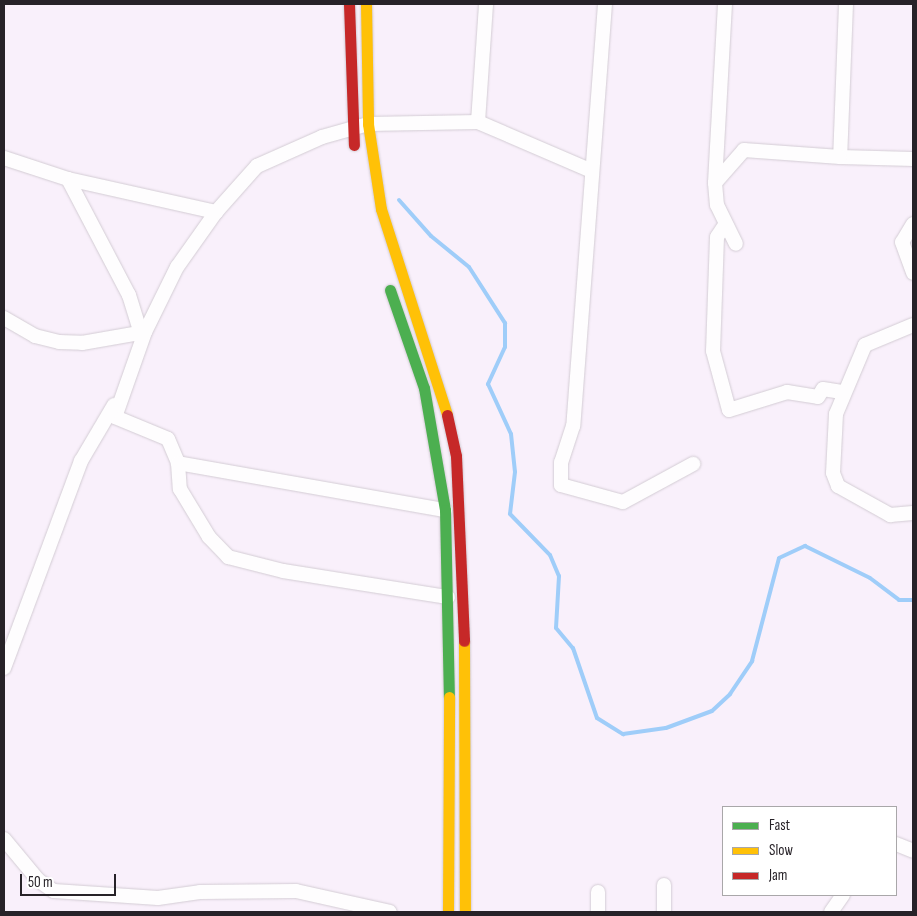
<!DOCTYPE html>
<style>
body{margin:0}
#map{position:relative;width:917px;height:916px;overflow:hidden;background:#f9f0fb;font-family:"Sofia Sans Condensed",sans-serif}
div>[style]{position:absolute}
.stream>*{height:4px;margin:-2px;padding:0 2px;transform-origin:2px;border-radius:2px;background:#9fcdf9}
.roads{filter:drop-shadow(0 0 1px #d3ccd4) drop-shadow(0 0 1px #d3ccd4)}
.street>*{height:14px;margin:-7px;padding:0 7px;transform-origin:7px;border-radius:7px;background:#fefdfe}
.fast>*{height:11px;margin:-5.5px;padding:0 5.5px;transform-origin:5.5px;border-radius:5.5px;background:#4caf50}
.slow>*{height:11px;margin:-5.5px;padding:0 5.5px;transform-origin:5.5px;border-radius:5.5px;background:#ffc107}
.jam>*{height:11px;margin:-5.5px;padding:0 5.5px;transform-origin:5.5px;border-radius:5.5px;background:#c62828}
span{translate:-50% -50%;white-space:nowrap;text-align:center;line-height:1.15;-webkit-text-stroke:4.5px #fff;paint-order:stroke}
.frame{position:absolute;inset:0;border:5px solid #272228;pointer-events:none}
.legend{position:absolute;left:722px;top:806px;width:175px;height:90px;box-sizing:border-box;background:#fff;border:1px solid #a9a7a9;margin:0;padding:6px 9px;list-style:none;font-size:15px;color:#272228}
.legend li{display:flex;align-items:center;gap:10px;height:25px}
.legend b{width:25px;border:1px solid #a9a7a9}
.scale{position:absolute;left:20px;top:874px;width:96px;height:22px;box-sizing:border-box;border:2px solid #272228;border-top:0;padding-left:6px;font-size:15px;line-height:18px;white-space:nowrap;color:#272228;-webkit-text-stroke:4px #fff;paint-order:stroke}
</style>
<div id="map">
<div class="stream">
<i style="left:399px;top:200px;width:48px;rotate:48.4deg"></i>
<i style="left:431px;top:236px;width:49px;rotate:39.2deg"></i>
<i style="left:469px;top:267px;width:67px;rotate:57.3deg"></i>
<i style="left:505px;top:323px;width:24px;rotate:90deg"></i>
<i style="left:505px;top:347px;width:41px;rotate:114.7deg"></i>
<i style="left:488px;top:384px;width:55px;rotate:65.3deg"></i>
<i style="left:511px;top:434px;width:38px;rotate:84deg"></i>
<i style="left:515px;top:472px;width:42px;rotate:96.8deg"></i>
<i style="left:510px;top:514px;width:57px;rotate:45.7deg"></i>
<i style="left:550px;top:555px;width:23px;rotate:67deg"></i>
<i style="left:559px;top:576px;width:52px;rotate:93.3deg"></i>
<i style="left:556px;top:628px;width:26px;rotate:50deg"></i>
<i style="left:573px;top:648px;width:74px;rotate:71.1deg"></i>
<i style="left:597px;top:718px;width:31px;rotate:32deg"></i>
<i style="left:623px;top:734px;width:43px;rotate:-7.9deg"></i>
<i style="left:666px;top:728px;width:49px;rotate:-20.3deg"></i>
<i style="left:712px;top:711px;width:25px;rotate:-43deg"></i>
<i style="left:730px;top:694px;width:40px;rotate:-56deg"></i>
<i style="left:752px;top:661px;width:106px;rotate:-75.3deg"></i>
<i style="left:779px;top:558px;width:29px;rotate:-25deg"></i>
<i style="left:805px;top:546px;width:72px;rotate:26.2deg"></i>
<i style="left:870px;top:578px;width:36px;rotate:37deg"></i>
<i style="left:899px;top:600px;width:14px"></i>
</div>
<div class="roads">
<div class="street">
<i style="left:605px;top:4px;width:423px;rotate:94.3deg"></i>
<i style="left:573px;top:426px;width:38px;rotate:108deg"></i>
<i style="left:561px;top:462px;width:23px;rotate:90deg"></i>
<i style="left:561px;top:485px;width:64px;rotate:15.3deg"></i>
<i style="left:623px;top:502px;width:80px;rotate:-28.5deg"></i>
<i style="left:725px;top:4px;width:179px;rotate:93.2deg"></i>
<i style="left:715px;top:183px;width:22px;rotate:85deg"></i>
<i style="left:717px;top:205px;width:43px;rotate:64deg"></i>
<i style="left:846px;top:4px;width:153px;rotate:92.2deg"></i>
<i style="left:840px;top:157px;width:73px;rotate:1.6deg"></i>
<i style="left:478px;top:122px;width:118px;rotate:-86.1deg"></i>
<i style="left:4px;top:158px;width:67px;rotate:18.2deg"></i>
<i style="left:68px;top:179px;width:152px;rotate:12.6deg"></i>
<i style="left:216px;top:212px;width:62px;rotate:-48.3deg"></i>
<i style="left:257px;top:166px;width:71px;rotate:-24deg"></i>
<i style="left:322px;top:137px;width:48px;rotate:-15.8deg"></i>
<i style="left:368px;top:124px;width:110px;rotate:-1deg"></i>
<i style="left:478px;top:122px;width:124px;rotate:23.3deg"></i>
<i style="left:68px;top:179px;width:131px;rotate:62.3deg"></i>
<i style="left:129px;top:295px;width:44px;rotate:72.8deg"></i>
<i style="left:715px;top:183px;width:44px;rotate:-48.7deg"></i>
<i style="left:744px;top:150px;width:96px;rotate:4.2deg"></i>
<i style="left:216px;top:212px;width:67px;rotate:125.3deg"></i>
<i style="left:177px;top:267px;width:72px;rotate:116.2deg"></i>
<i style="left:145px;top:332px;width:90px;rotate:109.4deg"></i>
<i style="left:115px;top:417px;width:57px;rotate:22.5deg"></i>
<i style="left:168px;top:439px;width:26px;rotate:67deg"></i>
<i style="left:178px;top:463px;width:26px;rotate:86deg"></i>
<i style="left:180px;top:489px;width:56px;rotate:58.9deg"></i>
<i style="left:209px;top:537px;width:28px;rotate:46deg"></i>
<i style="left:228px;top:557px;width:57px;rotate:14.3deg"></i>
<i style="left:283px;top:571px;width:167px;rotate:9deg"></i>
<i style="left:913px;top:224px;width:21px;rotate:121deg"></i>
<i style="left:902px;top:242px;width:33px;rotate:70deg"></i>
<i style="left:725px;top:225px;width:14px;rotate:124deg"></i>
<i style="left:717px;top:237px;width:114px;rotate:92deg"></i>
<i style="left:713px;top:351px;width:61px;rotate:74.8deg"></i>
<i style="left:729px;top:410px;width:61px;rotate:-17.2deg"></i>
<i style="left:787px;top:392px;width:31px;rotate:9deg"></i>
<i style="left:818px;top:397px;width:9px;rotate:-58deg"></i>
<i style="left:823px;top:389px;width:19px;rotate:9deg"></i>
<i style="left:4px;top:318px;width:36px;rotate:30deg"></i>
<i style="left:35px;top:336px;width:25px;rotate:14deg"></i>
<i style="left:59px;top:342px;width:23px;rotate:2deg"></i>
<i style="left:82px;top:343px;width:64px;rotate:-9.9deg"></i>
<i style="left:913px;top:325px;width:52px;rotate:157.4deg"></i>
<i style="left:865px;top:345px;width:75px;rotate:112.8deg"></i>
<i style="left:836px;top:414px;width:59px;rotate:92.9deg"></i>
<i style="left:833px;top:473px;width:14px;rotate:69deg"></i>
<i style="left:838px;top:486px;width:60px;rotate:29.1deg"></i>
<i style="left:890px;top:515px;width:23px;rotate:-5deg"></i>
<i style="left:178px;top:463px;width:271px;rotate:10deg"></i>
<i style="left:4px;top:668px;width:221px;rotate:-69.6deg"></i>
<i style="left:81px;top:461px;width:65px;rotate:-59.5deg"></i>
<i style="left:4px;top:839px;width:53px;rotate:50.3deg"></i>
<i style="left:38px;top:880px;width:19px;rotate:35deg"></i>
<i style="left:54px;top:891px;width:104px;rotate:3.9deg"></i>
<i style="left:158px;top:898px;width:42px;rotate:-8.1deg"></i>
<i style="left:200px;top:892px;width:96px;rotate:-0.6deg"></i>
<i style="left:296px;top:891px;width:96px;rotate:12.6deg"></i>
<i style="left:896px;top:844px;width:18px;rotate:22deg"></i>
<i style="left:598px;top:892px;width:20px;rotate:90deg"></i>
<i style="left:664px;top:912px;width:27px;rotate:-90deg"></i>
<i style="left:831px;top:912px;width:21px;rotate:-55deg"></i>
</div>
<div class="fast">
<i style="left:390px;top:290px;width:104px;rotate:70.9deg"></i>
<i style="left:424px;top:388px;width:124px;rotate:80.2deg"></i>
<i style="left:445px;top:510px;width:187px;rotate:88.8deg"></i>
</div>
<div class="slow">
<i style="left:366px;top:4px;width:120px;rotate:89deg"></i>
<i style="left:368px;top:124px;width:86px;rotate:81.3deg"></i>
<i style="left:381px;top:209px;width:216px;rotate:72.2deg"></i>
<i style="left:464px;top:641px;width:271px;rotate:89.8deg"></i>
<i style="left:448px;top:912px;width:215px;rotate:-89.7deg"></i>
</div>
<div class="jam">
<i style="left:349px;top:4px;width:141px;rotate:88deg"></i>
<i style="left:447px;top:415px;width:42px;rotate:77.6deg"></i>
<i style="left:456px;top:456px;width:185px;rotate:87.5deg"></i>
</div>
</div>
<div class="frame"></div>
<ul class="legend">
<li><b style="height:6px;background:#4caf50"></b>Fast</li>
<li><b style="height:6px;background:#ffc107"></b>Slow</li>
<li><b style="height:6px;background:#c62828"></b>Jam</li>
</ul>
<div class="scale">50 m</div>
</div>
